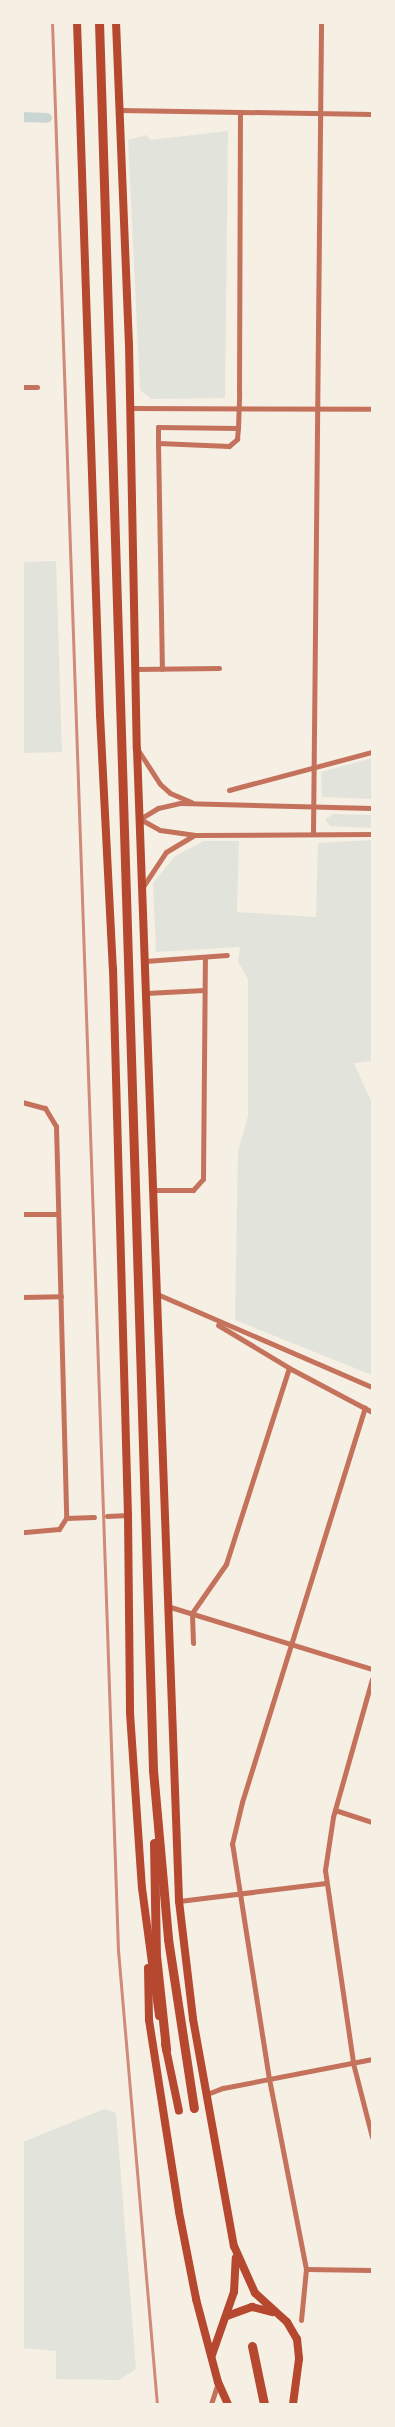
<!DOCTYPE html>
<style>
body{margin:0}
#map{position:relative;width:395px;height:2427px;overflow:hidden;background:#f6efe4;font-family:Raleway,sans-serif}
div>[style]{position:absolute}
.green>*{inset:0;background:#e2e4dc}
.canal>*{height:10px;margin:-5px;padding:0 5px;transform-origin:5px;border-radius:5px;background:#c9d6d2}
.minor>*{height:5px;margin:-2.5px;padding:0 2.5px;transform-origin:2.5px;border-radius:2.5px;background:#c5725c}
.secondary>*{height:8px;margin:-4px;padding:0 4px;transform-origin:4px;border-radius:4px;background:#b5482f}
.primary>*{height:9px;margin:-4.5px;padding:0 4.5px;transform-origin:4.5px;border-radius:4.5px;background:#b5482f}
.rail>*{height:3px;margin:-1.5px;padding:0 1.5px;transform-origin:1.5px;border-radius:1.5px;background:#cf8b77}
span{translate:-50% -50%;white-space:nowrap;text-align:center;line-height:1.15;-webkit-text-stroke:4px #f6efe4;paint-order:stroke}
.frame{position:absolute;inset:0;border:24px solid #f6efe4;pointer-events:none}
</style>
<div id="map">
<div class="green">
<i style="clip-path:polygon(228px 131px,225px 398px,151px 399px,140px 390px,128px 140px,147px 135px,150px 140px)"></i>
<i style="clip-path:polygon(56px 561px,62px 752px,23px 753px,23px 562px)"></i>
<i style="clip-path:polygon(372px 758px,372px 799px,322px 797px,321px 772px)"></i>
<i style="clip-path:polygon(333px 814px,372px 815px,372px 828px,330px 826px,325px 820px)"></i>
<i style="clip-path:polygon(372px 840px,372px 1061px,354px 1063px,372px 1103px,372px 1375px,235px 1320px,238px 1151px,248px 1116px,248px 980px,238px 961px,240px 947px,156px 952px,153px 883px,175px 856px,204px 841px,239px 841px,237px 912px,316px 917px,318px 843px)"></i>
<i style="clip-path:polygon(104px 2109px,116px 2113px,136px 2369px,119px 2380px,56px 2379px,56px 2351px,23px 2348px,23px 2142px)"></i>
</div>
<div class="canal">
<i style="left:22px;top:117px;width:25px;rotate:2deg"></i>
</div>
<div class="minor">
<i style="left:120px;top:110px;width:252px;rotate:0.9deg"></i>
<i style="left:22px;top:387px;width:15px"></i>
<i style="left:131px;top:408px;width:241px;rotate:0.2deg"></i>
<i style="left:238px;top:428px;width:80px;rotate:-179.3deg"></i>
<i style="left:158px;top:427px;width:16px;rotate:90deg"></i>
<i style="left:158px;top:443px;width:71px;rotate:2.4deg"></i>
<i style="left:229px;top:446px;width:11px;rotate:-41deg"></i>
<i style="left:237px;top:439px;width:11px;rotate:-85deg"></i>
<i style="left:238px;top:428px;width:35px;rotate:-88deg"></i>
<i style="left:239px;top:393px;width:280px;rotate:-89.8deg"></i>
<i style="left:158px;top:443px;width:226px;rotate:89deg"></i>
<i style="left:136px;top:669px;width:83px;rotate:-0.7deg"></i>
<i style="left:138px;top:750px;width:40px;rotate:57.1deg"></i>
<i style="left:160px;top:784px;width:13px;rotate:42deg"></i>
<i style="left:170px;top:793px;width:23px;rotate:23deg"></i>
<i style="left:229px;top:790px;width:148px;rotate:-14.9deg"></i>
<i style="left:372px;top:808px;width:192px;rotate:-178.5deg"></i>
<i style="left:180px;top:803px;width:23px;rotate:167deg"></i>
<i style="left:158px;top:808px;width:21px;rotate:149deg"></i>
<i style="left:140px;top:819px;width:23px;rotate:29deg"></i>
<i style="left:160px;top:830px;width:34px;rotate:8deg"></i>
<i style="left:194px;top:835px;width:178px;rotate:-0.3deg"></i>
<i style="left:313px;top:833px;width:811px;rotate:-89.43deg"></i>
<i style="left:142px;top:888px;width:43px;rotate:-56.3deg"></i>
<i style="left:166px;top:852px;width:33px;rotate:-31deg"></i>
<i style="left:145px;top:961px;width:82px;rotate:-4.2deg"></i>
<i style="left:146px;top:993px;width:58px;rotate:-3deg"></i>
<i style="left:22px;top:1102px;width:24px;rotate:15deg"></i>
<i style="left:45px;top:1108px;width:21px;rotate:59deg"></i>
<i style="left:56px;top:1126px;width:392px;rotate:88.5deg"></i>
<i style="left:66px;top:1518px;width:13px;rotate:122deg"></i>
<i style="left:59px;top:1529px;width:37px;rotate:175deg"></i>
<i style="left:154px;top:1190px;width:39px"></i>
<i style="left:193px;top:1190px;width:15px;rotate:-48deg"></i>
<i style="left:203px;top:1179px;width:222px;rotate:-89.5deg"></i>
<i style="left:22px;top:1214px;width:36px"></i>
<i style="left:157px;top:1294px;width:234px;rotate:23.4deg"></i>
<i style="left:22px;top:1297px;width:39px;rotate:-1deg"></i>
<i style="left:218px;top:1325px;width:87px;rotate:31deg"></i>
<i style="left:293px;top:1370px;width:89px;rotate:28deg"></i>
<i style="left:107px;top:1516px;width:21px;rotate:-3deg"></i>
<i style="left:66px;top:1518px;width:28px;rotate:-2deg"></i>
<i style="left:167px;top:1606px;width:214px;rotate:17.1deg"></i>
<i style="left:193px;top:1643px;width:30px;rotate:-92deg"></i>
<i style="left:192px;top:1613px;width:60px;rotate:-55.2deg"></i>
<i style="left:226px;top:1564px;width:206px;rotate:-72.2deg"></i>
<i style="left:372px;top:1679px;width:143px;rotate:105.8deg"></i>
<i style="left:333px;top:1817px;width:54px;rotate:98.6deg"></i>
<i style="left:325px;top:1870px;width:195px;rotate:81.7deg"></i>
<i style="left:353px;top:2063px;width:76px;rotate:75.6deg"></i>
<i style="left:335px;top:1810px;width:39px;rotate:18deg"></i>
<i style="left:179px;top:1901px;width:148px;rotate:-7deg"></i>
<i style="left:207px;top:2094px;width:17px;rotate:-21deg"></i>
<i style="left:223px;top:2088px;width:152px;rotate:-11deg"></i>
<i style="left:306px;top:2269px;width:66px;rotate:0.9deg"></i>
<i style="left:301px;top:2320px;width:51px;rotate:-84.4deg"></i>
<i style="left:306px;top:2269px;width:194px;rotate:-101deg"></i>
<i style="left:269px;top:2079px;width:238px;rotate:-98.9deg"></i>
<i style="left:232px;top:1844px;width:43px;rotate:-76.6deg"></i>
<i style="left:242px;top:1802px;width:413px;rotate:-72.7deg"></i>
<i style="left:211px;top:2404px;width:23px;rotate:-72deg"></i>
</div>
<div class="secondary">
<i style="left:77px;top:22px;width:693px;rotate:88.1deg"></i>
<i style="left:100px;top:715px;width:253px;rotate:87.1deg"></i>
<i style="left:113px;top:968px;width:547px;rotate:88.43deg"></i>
<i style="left:128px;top:1515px;width:198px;rotate:89.4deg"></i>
<i style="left:130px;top:1713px;width:175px;rotate:86.1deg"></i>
<i style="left:142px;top:1888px;width:129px;rotate:82.4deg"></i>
<i style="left:116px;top:22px;width:322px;rotate:87.7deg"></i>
<i style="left:129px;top:344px;width:405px;rotate:88.9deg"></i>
<i style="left:137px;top:749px;width:1153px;rotate:87.91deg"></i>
<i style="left:179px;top:1901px;width:119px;rotate:83.2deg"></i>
<i style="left:193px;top:2019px;width:231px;rotate:79.8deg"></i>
<i style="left:234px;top:2246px;width:51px;rotate:65.9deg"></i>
<i style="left:255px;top:2293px;width:43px;rotate:42.2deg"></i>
<i style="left:287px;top:2322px;width:20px;rotate:60deg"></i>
<i style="left:297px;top:2339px;width:20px;rotate:84deg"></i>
<i style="left:299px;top:2359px;width:45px;rotate:97.6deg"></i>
<i style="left:148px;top:1968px;width:52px;rotate:88.9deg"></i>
<i style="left:149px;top:2020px;width:194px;rotate:81.1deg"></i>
<i style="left:179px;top:2212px;width:89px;rotate:78.9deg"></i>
<i style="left:196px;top:2299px;width:86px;rotate:75.2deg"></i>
<i style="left:218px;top:2382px;width:24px;rotate:66deg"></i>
<i style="left:165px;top:2044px;width:68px;rotate:78.2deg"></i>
<i style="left:227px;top:2316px;width:27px;rotate:-20deg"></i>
<i style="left:252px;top:2307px;width:21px;rotate:14deg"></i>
<i style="left:212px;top:2355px;width:67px;rotate:-70.8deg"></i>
<i style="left:234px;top:2292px;width:34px;rotate:-87deg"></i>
</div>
<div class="primary">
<i style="left:99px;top:22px;width:1749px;rotate:88.23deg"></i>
<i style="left:153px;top:1770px;width:170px;rotate:84.9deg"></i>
<i style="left:168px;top:1939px;width:171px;rotate:81.3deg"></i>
<i style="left:154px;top:1843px;width:112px;rotate:89deg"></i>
<i style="left:156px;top:1955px;width:95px;rotate:83.9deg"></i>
<i style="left:252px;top:2346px;width:59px;rotate:78.3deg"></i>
</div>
<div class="rail">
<i style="left:52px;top:22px;width:1929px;rotate:88.04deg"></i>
<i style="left:118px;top:1950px;width:456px;rotate:85.1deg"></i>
</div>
<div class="frame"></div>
</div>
